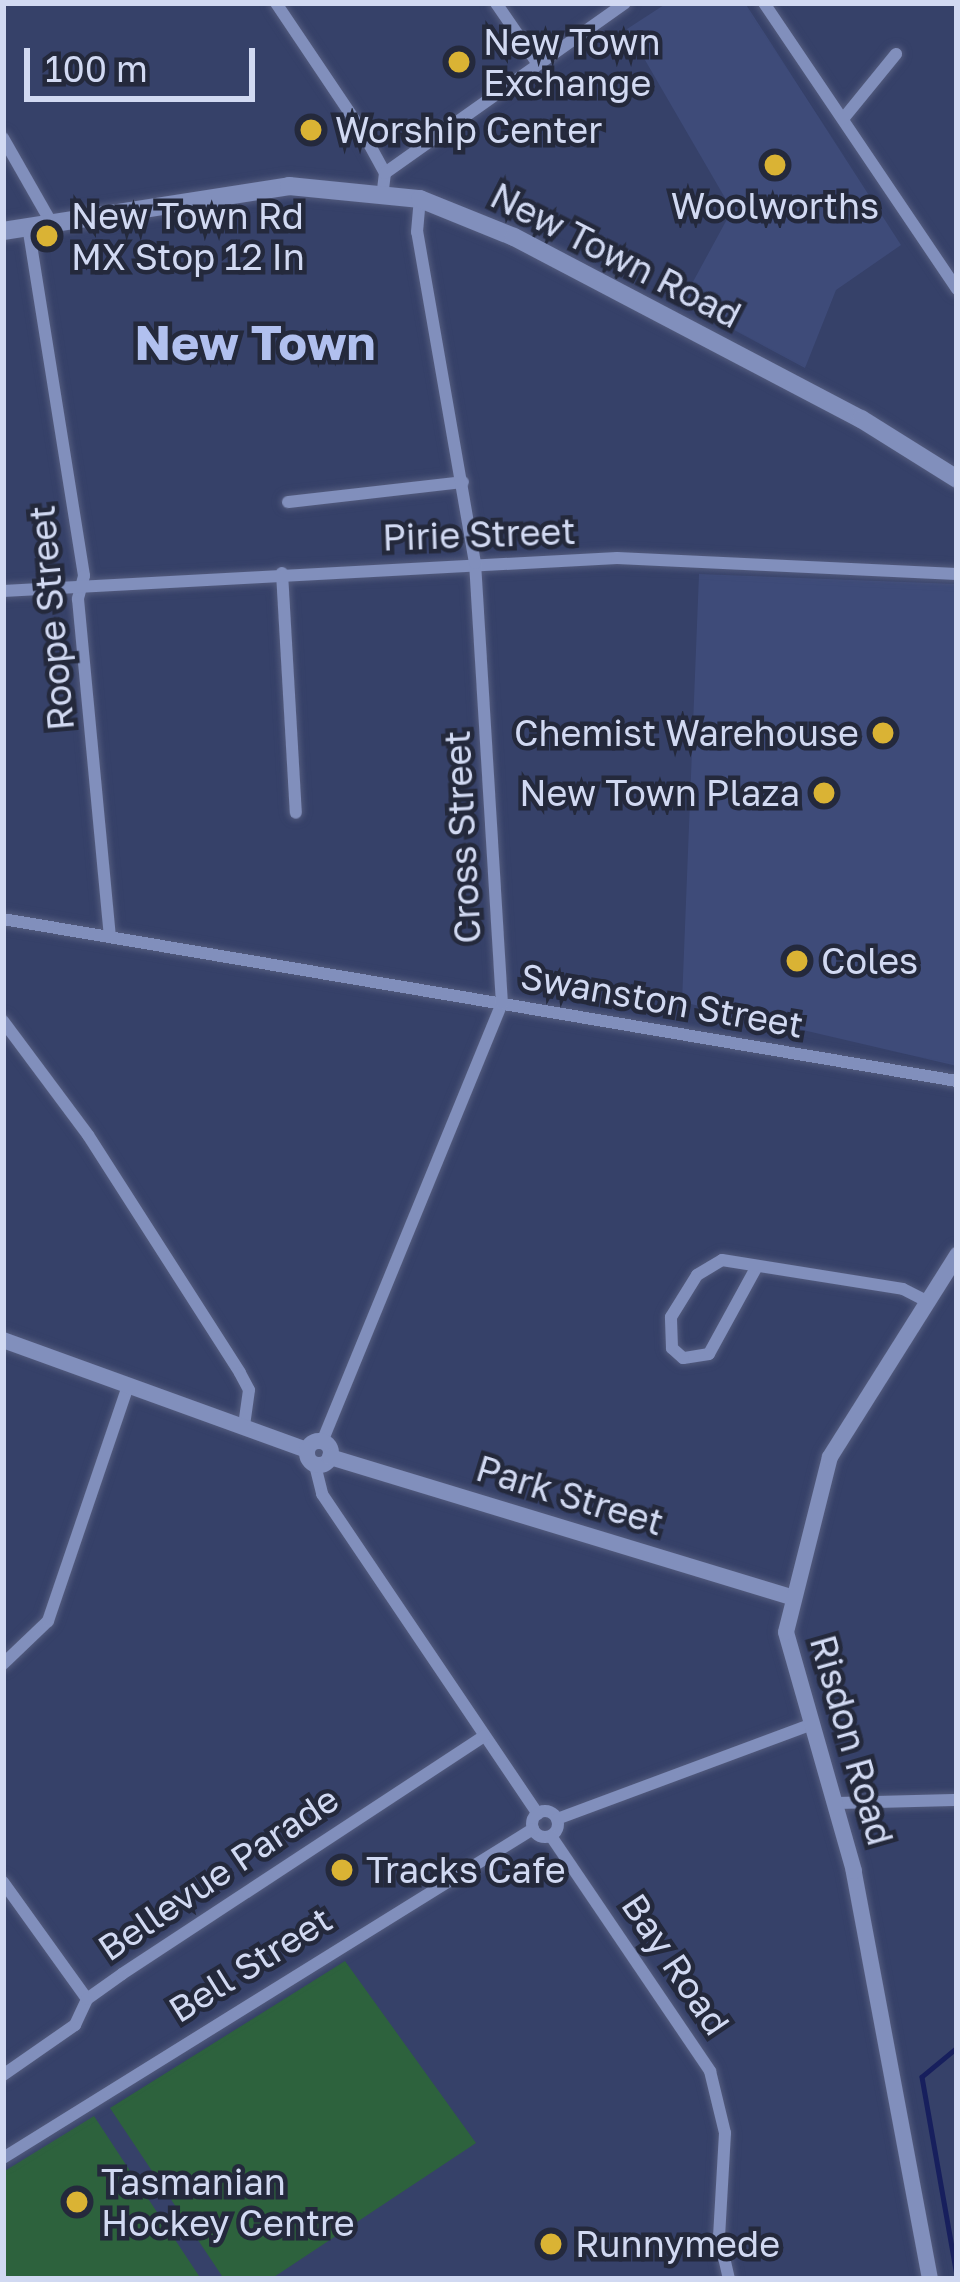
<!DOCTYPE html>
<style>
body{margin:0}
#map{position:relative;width:960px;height:2282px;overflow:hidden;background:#364169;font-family:"Golos Text",sans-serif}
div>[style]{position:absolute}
.built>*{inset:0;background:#3e4b79}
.green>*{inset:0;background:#2d623d}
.stream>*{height:4.5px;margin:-2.25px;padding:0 2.25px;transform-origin:2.25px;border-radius:2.25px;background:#171f5d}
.roads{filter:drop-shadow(0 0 3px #545c7e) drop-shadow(0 0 3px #545c7e)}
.minor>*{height:12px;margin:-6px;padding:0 6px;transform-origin:6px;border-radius:6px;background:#818fbc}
.minor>.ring{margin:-6px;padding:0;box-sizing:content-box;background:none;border:12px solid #818fbc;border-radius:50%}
.tertiary>*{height:16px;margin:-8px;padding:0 8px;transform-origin:8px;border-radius:8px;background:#818fbc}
.tertiary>.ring{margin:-8px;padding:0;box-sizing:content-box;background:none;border:16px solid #818fbc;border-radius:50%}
.secondary>*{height:18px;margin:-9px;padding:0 9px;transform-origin:9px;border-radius:9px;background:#818fbc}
.dots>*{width:33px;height:33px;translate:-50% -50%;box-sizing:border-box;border:6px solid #24293c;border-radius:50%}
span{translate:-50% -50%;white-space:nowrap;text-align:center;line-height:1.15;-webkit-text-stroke:9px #24293c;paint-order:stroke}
.poi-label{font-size:36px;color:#d1d9f2}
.left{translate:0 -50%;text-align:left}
.right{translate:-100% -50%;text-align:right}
.street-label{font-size:36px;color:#d1d9f2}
.district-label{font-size:48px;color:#b1c0ef;font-weight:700}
.frame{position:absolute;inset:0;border:6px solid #d1d9f2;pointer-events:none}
.scale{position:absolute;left:24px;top:48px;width:231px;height:54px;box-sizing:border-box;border:6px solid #d1d9f2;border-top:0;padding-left:15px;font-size:36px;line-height:42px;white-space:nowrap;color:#d1d9f2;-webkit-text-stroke:9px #24293c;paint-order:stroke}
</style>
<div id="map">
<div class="built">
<i style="clip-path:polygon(667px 3px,745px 3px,901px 245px,836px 290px,805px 368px,682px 302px,732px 210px,627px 29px)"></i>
<i style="clip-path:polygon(699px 574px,957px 584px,957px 1066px,682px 1002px)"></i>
</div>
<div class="green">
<i style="clip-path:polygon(345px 1961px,476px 2143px,271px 2279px,224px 2279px,110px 2108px)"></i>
<i style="clip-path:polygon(94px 2116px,170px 2232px,201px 2279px,3px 2279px,3px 2172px)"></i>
</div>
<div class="stream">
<i style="left:957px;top:2048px;width:45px;rotate:140.4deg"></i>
<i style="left:922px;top:2077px;width:201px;rotate:80deg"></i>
</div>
<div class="roads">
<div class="minor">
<i style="left:276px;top:3px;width:154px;rotate:56.1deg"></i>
<i style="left:362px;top:131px;width:48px;rotate:61.3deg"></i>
<i style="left:385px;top:173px;width:17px;rotate:97deg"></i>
<i style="left:496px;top:3px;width:74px;rotate:55.5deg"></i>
<i style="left:764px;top:3px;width:345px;rotate:56deg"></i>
<i style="left:843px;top:119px;width:84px;rotate:-50.8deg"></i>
<i style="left:3px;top:138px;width:97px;rotate:60.3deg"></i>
<i style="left:385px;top:173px;width:294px;rotate:-35.3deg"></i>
<i style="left:28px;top:226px;width:354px;rotate:80.9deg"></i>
<i style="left:84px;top:576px;width:24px;rotate:105deg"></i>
<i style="left:78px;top:599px;width:339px;rotate:84.6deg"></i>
<i style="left:288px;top:502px;width:176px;rotate:-6.5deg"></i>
<i style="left:282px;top:573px;width:240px;rotate:86.7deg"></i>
<i style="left:3px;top:591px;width:615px;rotate:-3.08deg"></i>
<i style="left:617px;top:558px;width:340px;rotate:2.7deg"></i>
<i style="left:3px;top:919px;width:968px;rotate:9.64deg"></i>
<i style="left:3px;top:1021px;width:142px;rotate:53.3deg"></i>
<i style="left:88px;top:1135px;width:282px;rotate:57.4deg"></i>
<i style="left:240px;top:1373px;width:19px;rotate:62deg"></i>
<i style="left:249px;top:1390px;width:36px;rotate:98deg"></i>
<i style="left:756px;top:1268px;width:98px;rotate:118.7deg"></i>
<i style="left:709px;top:1354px;width:26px;rotate:171deg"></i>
<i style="left:683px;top:1358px;width:15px;rotate:-138deg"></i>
<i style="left:672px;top:1348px;width:31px;rotate:-92deg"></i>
<i style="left:671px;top:1317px;width:49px;rotate:-58.2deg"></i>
<i style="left:697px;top:1275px;width:29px;rotate:-31deg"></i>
<i style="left:722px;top:1260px;width:183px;rotate:9.1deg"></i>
<i style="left:903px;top:1289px;width:25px;rotate:27deg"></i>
<i style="left:322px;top:1442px;width:474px;rotate:-67.7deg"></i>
<i style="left:502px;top:1004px;width:442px;rotate:-93.5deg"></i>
<i style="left:475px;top:563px;width:336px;rotate:-99.9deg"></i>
<i style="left:417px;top:232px;width:33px;rotate:-85deg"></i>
<i style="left:315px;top:1465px;width:30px;rotate:76deg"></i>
<i style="left:322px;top:1494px;width:386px;rotate:56deg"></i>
<i style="left:3px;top:1664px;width:62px;rotate:-43.7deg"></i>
<i style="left:48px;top:1621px;width:248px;rotate:-71.2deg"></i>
<i style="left:834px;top:1803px;width:123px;rotate:-1.4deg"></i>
<i class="ring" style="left:532px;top:1811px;width:14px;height:14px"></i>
<i style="left:557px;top:1819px;width:270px;rotate:-20.4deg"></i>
<i style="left:551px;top:1836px;width:284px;rotate:55.9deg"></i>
<i style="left:710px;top:2071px;width:64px;rotate:76.4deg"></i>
<i style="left:725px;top:2133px;width:103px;rotate:93.3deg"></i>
<i style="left:719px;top:2236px;width:44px;rotate:76.9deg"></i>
<i style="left:3px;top:1882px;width:144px;rotate:54.3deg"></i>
<i style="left:3px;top:2075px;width:88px;rotate:-34.8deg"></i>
<i style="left:75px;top:2025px;width:29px;rotate:-65deg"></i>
<i style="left:87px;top:1999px;width:43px;rotate:-35.5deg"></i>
<i style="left:122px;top:1974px;width:433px;rotate:-33.3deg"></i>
<i style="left:3px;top:2158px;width:624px;rotate:-31.83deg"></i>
</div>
<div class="tertiary">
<i style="left:3px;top:1340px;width:323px;rotate:19.9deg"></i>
<i class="ring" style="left:307px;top:1441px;width:8px;height:8px"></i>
<i style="left:330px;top:1457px;width:481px;rotate:16.9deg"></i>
<i style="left:930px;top:2279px;width:415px;rotate:-100.6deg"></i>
<i style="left:854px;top:1871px;width:248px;rotate:-105.9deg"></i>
<i style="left:786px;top:1632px;width:180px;rotate:-75.9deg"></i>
<i style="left:830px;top:1457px;width:239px;rotate:-57.8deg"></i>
</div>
<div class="secondary">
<i style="left:3px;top:231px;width:290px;rotate:-8.9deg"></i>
<i style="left:289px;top:186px;width:132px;rotate:5.7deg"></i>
<i style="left:420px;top:199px;width:101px;rotate:22deg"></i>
<i style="left:514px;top:237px;width:392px;rotate:27.7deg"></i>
<i style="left:861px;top:419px;width:113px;rotate:32deg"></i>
</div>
</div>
<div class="dots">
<i style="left:459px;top:62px;background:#dab334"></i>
<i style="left:311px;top:130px;background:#dab334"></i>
<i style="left:775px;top:165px;background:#dab334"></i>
<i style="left:47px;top:236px;background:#dab334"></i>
<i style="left:883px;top:733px;background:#dab334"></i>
<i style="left:824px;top:793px;background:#dab334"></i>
<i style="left:797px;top:961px;background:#dab334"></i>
<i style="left:342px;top:1870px;background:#dab334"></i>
<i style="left:77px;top:2202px;background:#dab334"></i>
<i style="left:551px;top:2244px;background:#dab334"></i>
</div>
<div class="poi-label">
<span class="left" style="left:483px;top:62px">New Town<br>Exchange</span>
<span class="left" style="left:335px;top:130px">Worship Center</span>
<span style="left:775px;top:206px">Woolworths</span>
<span class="left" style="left:71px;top:236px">New Town Rd<br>MX Stop 12 In</span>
<span class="right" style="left:859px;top:733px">Chemist Warehouse</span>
<span class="right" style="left:800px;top:793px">New Town Plaza</span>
<span class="left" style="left:821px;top:961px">Coles</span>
<span class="left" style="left:366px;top:1870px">Tracks Cafe</span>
<span class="left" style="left:101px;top:2202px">Tasmanian<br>Hockey Centre</span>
<span class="left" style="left:575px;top:2244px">Runnymede</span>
</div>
<div class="street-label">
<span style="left:616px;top:255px;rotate:27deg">New Town Road</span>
<span style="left:479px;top:534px;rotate:-2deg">Pirie Street</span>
<span style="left:51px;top:618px;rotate:-95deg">Roope Street</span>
<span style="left:462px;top:837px;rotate:-93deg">Cross Street</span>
<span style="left:662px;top:1000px;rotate:10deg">Swanston Street</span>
<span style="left:570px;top:1495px;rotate:17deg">Park Street</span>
<span style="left:852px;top:1740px;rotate:74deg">Risdon Road</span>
<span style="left:218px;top:1873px;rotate:-34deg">Bellevue Parade</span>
<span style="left:250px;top:1964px;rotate:-32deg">Bell Street</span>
<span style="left:676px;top:1964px;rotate:56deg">Bay Road</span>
</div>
<div class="district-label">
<span style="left:255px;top:343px">New Town</span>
</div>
<div class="frame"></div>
<div class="scale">100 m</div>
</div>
